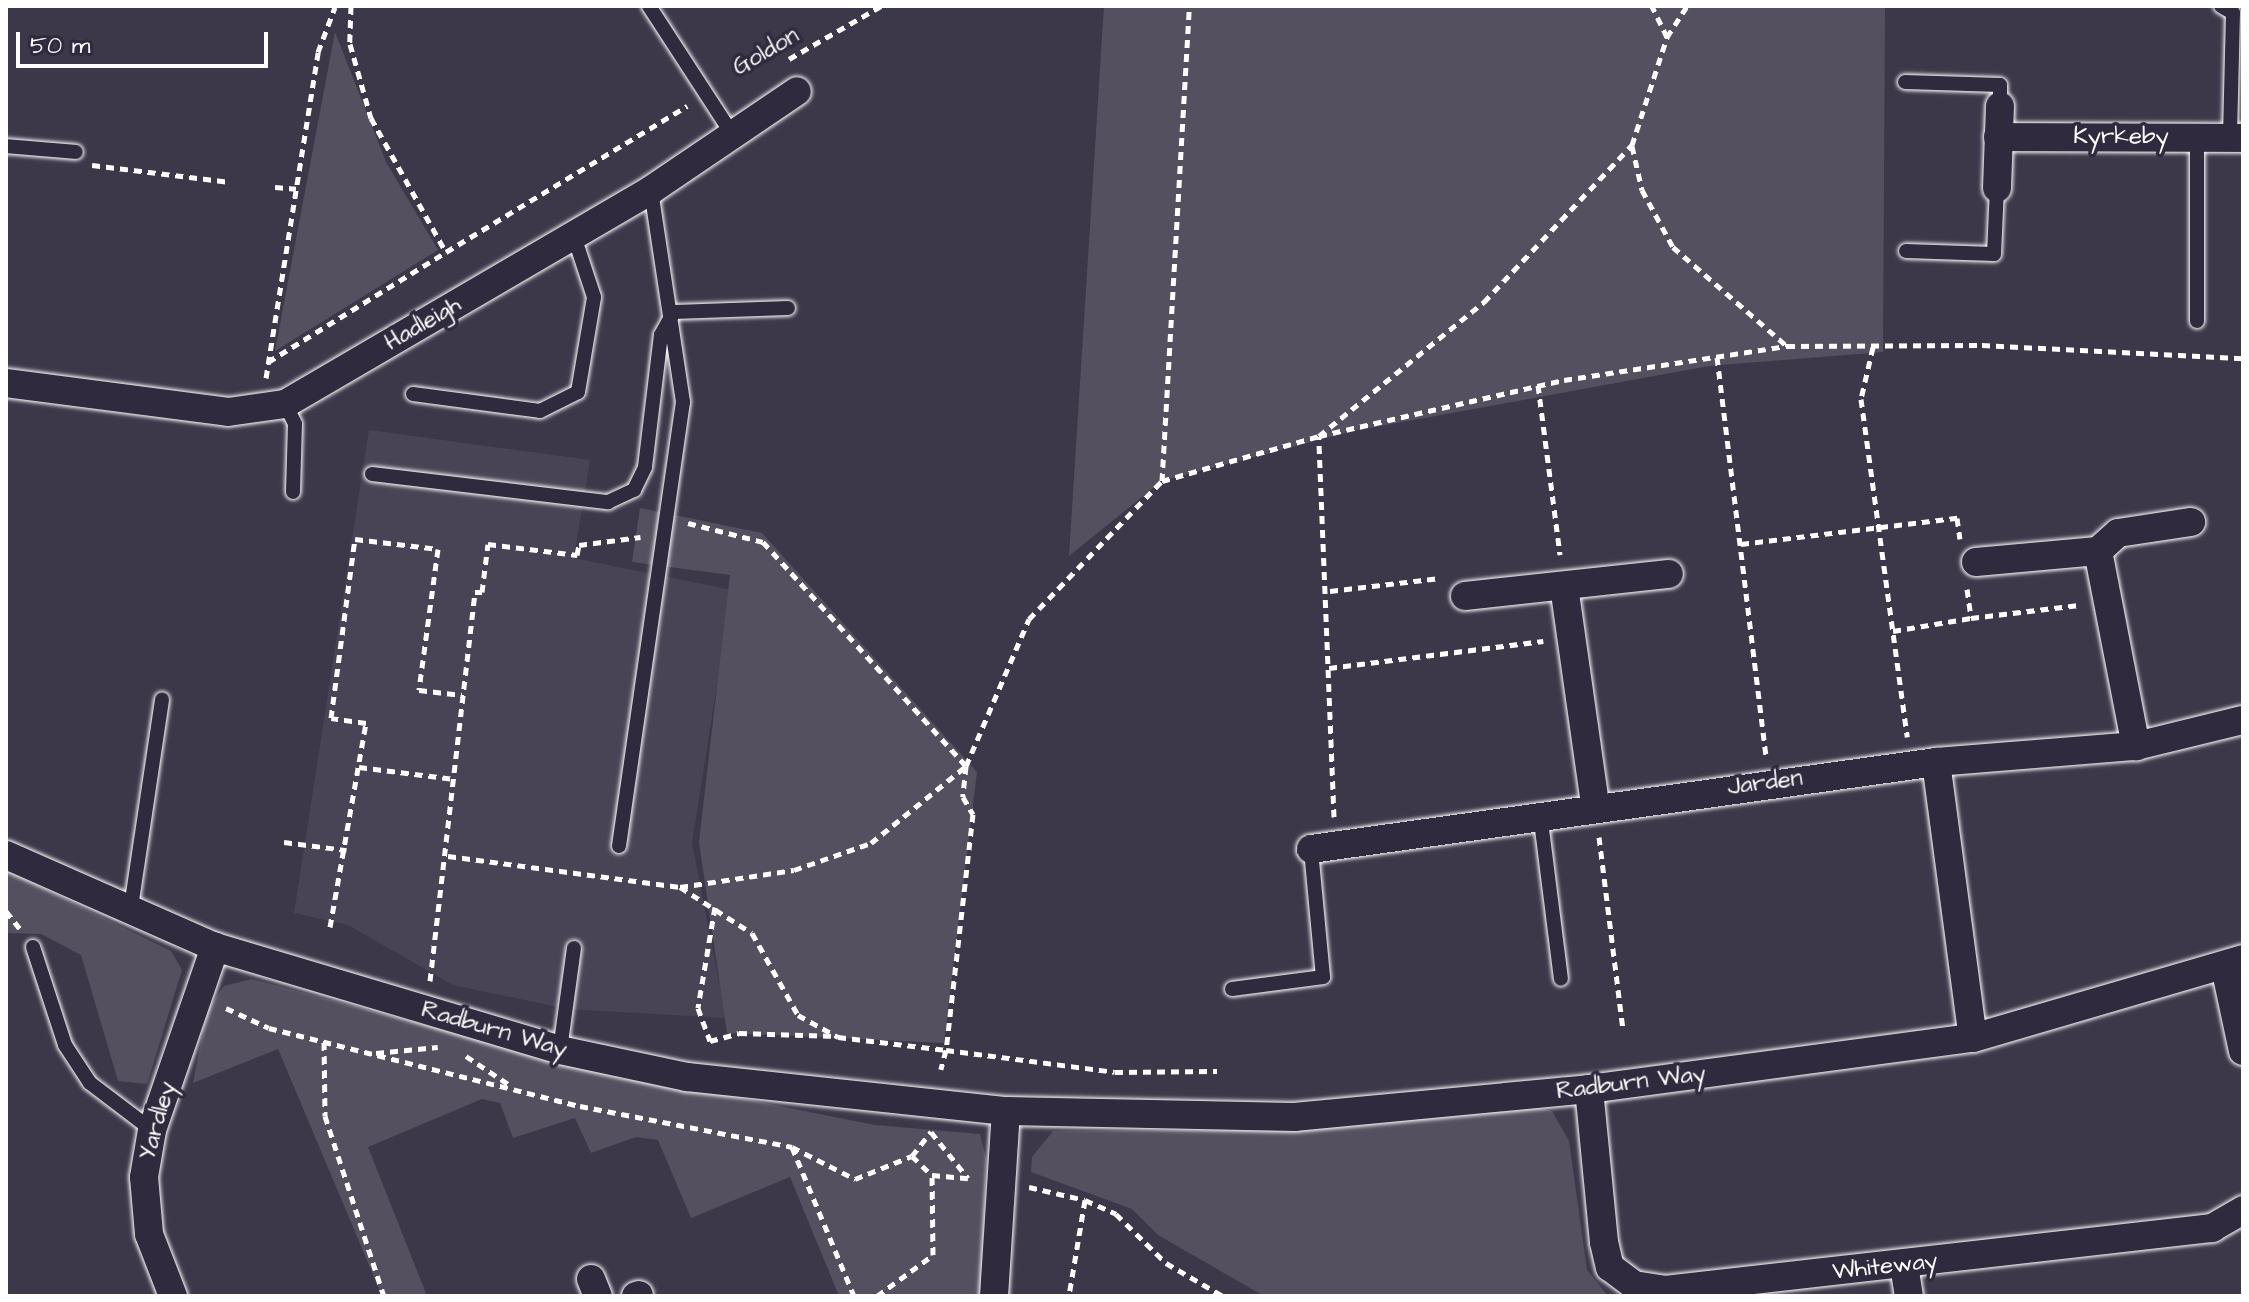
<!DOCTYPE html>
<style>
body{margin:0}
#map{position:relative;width:2249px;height:1302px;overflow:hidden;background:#3c3749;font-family:"Architects Daughter",sans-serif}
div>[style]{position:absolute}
.built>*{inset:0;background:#494455}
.green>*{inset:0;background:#555060}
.path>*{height:5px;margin-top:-2.5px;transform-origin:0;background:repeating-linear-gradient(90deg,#fff 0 8px,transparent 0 14px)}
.roads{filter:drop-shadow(0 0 2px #fff) drop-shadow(0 0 2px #fff)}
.service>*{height:14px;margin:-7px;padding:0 7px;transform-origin:7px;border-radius:7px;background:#2f2a3d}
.minor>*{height:28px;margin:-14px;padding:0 14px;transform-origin:14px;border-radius:14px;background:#2f2a3d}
span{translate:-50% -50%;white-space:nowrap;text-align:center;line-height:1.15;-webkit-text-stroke:7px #2f2a3d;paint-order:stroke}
.street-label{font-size:24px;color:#fff}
.frame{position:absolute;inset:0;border:8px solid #fff;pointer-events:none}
.scale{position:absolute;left:16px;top:32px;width:252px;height:36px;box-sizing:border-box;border:4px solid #fff;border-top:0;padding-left:10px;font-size:24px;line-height:28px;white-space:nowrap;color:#fff;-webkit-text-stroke:6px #2f2a3d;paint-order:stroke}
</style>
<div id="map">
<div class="built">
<i style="clip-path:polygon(369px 430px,590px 460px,574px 558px,732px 590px,692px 843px,726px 1018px,567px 1009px,453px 985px,348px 925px,294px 913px)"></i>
</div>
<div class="green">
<i style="clip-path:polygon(1104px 6px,1885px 6px,1883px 352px,1709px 366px,1353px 431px,1162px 481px,1069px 556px)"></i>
<i style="clip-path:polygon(335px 32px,386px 162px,438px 250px,275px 351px)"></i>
<i style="clip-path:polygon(640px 508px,762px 533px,977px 772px,944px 1043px,727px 1033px,699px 842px,730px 575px,632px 562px)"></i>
<i style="clip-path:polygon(6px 870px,171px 951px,182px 970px,147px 1084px,118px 1081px,81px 955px,41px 934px,6px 933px)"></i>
<i style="clip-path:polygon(252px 979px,575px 1065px,875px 1125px,980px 1134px,986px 1158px,981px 1296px,839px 1296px,790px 1177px,691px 1218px,658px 1140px,636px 1137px,591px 1153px,575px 1118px,513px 1138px,500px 1103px,482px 1099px,368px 1147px,427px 1296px,382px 1296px,278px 1049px,193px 1083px,207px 1011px,224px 986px)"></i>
<i style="clip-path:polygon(1532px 1106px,1552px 1111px,1569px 1141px,1587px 1270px,1608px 1296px,1264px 1296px,1158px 1235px,1132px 1209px,1031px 1172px,1032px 1157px,1053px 1131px,1300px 1130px)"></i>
</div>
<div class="path">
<i style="left:351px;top:6px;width:38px;rotate:92deg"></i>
<i style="left:350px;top:44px;width:77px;rotate:74.2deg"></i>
<i style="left:371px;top:118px;width:154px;rotate:60.8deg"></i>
<i style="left:446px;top:252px;width:282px;rotate:-31.2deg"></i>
<i style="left:1667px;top:37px;width:37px;rotate:-57deg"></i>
<i style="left:789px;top:59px;width:106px;rotate:-29.9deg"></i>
<i style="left:1632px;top:146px;width:45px;rotate:77.2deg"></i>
<i style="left:1642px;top:190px;width:65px;rotate:61.5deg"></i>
<i style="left:1673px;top:247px;width:151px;rotate:41deg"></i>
<i style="left:1787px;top:346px;width:195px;rotate:-0.3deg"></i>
<i style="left:1982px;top:345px;width:261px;rotate:2.9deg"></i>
<i style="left:92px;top:165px;width:139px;rotate:7deg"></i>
<i style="left:275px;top:187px;width:21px;rotate:5deg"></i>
<i style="left:1873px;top:347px;width:53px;rotate:103deg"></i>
<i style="left:1861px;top:399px;width:341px;rotate:82.2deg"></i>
<i style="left:1717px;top:357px;width:403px;rotate:83deg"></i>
<i style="left:268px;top:362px;width:209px;rotate:-31.7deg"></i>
<i style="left:266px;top:378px;width:330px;rotate:-80.9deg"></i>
<i style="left:318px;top:52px;width:48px;rotate:-69.3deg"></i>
<i style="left:1538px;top:385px;width:171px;rotate:82.6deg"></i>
<i style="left:1162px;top:481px;width:163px;rotate:-16deg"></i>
<i style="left:1319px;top:436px;width:213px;rotate:-39.1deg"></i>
<i style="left:1484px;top:302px;width:216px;rotate:-46.7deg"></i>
<i style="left:1632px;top:145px;width:114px;rotate:-72deg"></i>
<i style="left:1667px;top:37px;width:34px;rotate:-116deg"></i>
<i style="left:688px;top:523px;width:77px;rotate:14.2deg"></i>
<i style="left:763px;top:542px;width:302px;rotate:47.8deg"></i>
<i style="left:966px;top:766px;width:160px;rotate:-66.8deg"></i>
<i style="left:1029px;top:619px;width:192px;rotate:-46.1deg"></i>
<i style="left:1162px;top:481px;width:476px;rotate:-86.7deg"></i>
<i style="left:1741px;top:544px;width:218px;rotate:-6.9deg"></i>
<i style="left:1957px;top:518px;width:21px;rotate:82deg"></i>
<i style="left:1967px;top:589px;width:29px;rotate:82deg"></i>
<i style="left:1971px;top:618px;width:109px;rotate:-6.9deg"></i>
<i style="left:1330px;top:591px;width:111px;rotate:-6.7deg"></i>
<i style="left:1893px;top:631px;width:79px;rotate:-9.5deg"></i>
<i style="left:1329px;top:668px;width:216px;rotate:-7.2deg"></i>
<i style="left:359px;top:767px;width:96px;rotate:7.2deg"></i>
<i style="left:1334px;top:817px;width:381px;rotate:-92.3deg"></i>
<i style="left:1319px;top:436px;width:251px;rotate:-12.9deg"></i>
<i style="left:1564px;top:380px;width:226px;rotate:-8.7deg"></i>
<i style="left:1599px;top:837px;width:195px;rotate:82.9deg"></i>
<i style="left:284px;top:842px;width:63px;rotate:7.4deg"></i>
<i style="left:448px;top:856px;width:234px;rotate:7.6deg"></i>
<i style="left:680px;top:887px;width:115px;rotate:-8.5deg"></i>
<i style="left:794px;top:870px;width:82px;rotate:-19.3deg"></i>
<i style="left:871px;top:843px;width:122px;rotate:-39deg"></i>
<i style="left:966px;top:766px;width:31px;rotate:96deg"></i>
<i style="left:963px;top:797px;width:20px;rotate:60deg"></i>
<i style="left:973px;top:814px;width:238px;rotate:96.5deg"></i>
<i style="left:946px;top:1050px;width:170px;rotate:7.4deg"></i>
<i style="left:1115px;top:1072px;width:102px;rotate:-0.6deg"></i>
<i style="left:680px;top:887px;width:85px;rotate:32.6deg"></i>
<i style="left:752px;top:933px;width:94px;rotate:60.7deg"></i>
<i style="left:798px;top:1015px;width:46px;rotate:28.8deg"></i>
<i style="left:838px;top:1037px;width:109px;rotate:6.9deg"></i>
<i style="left:946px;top:1050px;width:20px;rotate:105deg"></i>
<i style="left:715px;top:907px;width:102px;rotate:99.6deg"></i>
<i style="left:698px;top:1008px;width:35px;rotate:70deg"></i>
<i style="left:710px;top:1041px;width:30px;rotate:-15deg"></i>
<i style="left:739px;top:1033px;width:98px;rotate:1.8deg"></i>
<i style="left:6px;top:911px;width:24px;rotate:52deg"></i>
<i style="left:330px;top:927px;width:207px;rotate:-80deg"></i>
<i style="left:366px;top:723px;width:35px;rotate:-172deg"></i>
<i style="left:331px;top:718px;width:181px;rotate:-82.4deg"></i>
<i style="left:355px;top:539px;width:84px;rotate:6.9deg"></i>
<i style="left:438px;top:549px;width:142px;rotate:97.7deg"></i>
<i style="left:419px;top:690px;width:43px;rotate:6.6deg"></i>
<i style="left:430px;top:981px;width:392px;rotate:-83.4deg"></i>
<i style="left:475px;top:592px;width:7px"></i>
<i style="left:482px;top:592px;width:48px;rotate:-82.9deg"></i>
<i style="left:488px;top:544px;width:90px;rotate:7deg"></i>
<i style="left:577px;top:555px;width:10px;rotate:-79deg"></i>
<i style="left:579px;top:545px;width:62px;rotate:-7.5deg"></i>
<i style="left:226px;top:1008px;width:47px;rotate:24.9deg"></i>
<i style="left:269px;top:1028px;width:321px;rotate:14.1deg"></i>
<i style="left:580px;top:1106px;width:216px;rotate:10.9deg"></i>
<i style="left:792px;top:1147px;width:71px;rotate:26.9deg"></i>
<i style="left:855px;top:1179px;width:61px;rotate:-22deg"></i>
<i style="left:912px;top:1156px;width:31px;rotate:-52deg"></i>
<i style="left:931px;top:1132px;width:59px;rotate:51.2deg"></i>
<i style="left:324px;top:1042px;width:74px;rotate:89.2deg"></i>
<i style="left:325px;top:1116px;width:189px;rotate:71.9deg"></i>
<i style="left:376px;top:1053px;width:62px;rotate:-5.5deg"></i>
<i style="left:466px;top:1056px;width:54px;rotate:33.7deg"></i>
<i style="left:792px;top:1147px;width:161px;rotate:67.4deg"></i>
<i style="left:912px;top:1156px;width:28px;rotate:44deg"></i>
<i style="left:1029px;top:1187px;width:57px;rotate:13.1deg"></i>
<i style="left:1085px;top:1200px;width:97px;rotate:99.5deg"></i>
<i style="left:1085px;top:1200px;width:34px;rotate:24deg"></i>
<i style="left:1116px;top:1214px;width:70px;rotate:44.4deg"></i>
<i style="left:1166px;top:1263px;width:66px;rotate:30.1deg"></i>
<i style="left:877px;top:1296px;width:69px;rotate:-36.2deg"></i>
<i style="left:933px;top:1255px;width:80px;rotate:-90.7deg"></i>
<i style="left:932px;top:1175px;width:36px;rotate:5deg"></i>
</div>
<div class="roads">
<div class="service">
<i style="left:649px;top:6px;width:153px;rotate:57deg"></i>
<i style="left:2221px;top:6px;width:14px;rotate:30deg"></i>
<i style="left:2233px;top:13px;width:124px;rotate:91.4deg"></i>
<i style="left:1905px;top:82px;width:95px;rotate:1.8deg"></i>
<i style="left:2000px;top:85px;width:21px;rotate:90deg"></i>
<i style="left:6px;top:146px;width:70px;rotate:4.9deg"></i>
<i style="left:1906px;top:251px;width:88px;rotate:2deg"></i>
<i style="left:1994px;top:254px;width:66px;rotate:-87.4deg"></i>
<i style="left:2197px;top:321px;width:184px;rotate:-90deg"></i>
<i style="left:413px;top:394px;width:128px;rotate:7.6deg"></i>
<i style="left:540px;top:411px;width:42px;rotate:-26.6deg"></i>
<i style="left:578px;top:392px;width:96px;rotate:-80.4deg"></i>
<i style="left:594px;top:297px;width:64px;rotate:-108.2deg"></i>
<i style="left:285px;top:404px;width:22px;rotate:63deg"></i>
<i style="left:295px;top:424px;width:68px;rotate:91.7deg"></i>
<i style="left:372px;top:474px;width:238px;rotate:6.8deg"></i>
<i style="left:608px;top:502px;width:29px;rotate:-25deg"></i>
<i style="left:634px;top:490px;width:25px;rotate:-64deg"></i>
<i style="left:645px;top:467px;width:133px;rotate:-83.1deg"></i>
<i style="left:661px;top:335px;width:26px;rotate:-61deg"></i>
<i style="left:674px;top:312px;width:114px;rotate:-2deg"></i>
<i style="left:1540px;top:813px;width:167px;rotate:82.8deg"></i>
<i style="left:619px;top:846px;width:449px;rotate:-81.8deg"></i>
<i style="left:683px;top:402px;width:214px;rotate:-98.6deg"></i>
<i style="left:130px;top:914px;width:217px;rotate:-81.5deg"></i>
<i style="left:33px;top:947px;width:103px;rotate:71.9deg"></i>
<i style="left:65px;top:1045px;width:45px;rotate:56.7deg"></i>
<i style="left:90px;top:1083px;width:78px;rotate:37.2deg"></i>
<i style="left:1232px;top:989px;width:92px;rotate:-7.5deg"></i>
<i style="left:1323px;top:977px;width:129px;rotate:-95.4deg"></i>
<i style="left:560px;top:1050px;width:103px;rotate:-82.2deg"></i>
</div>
<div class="minor">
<i style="left:1998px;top:137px;width:245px;rotate:0.2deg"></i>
<i style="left:1997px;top:188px;width:82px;rotate:-87.9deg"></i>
<i style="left:6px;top:383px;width:224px;rotate:7.4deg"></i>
<i style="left:228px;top:412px;width:58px;rotate:-8deg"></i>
<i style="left:285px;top:404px;width:424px;rotate:-30.3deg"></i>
<i style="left:651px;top:190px;width:176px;rotate:-34.1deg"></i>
<i style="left:2098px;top:551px;width:27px;rotate:-42deg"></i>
<i style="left:2118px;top:533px;width:74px;rotate:-8.6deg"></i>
<i style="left:1976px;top:562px;width:122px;rotate:-5.2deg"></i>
<i style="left:2098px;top:551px;width:199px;rotate:79deg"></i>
<i style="left:1564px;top:586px;width:221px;rotate:81.9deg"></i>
<i style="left:1465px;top:596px;width:205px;rotate:-6.2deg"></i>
<i style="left:1936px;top:762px;width:278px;rotate:82.4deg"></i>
<i style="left:1311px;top:849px;width:631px;rotate:-7.92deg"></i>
<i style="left:1936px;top:762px;width:201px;rotate:-4.6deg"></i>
<i style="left:2136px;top:746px;width:110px;rotate:-13.7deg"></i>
<i style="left:6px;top:855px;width:228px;rotate:23.8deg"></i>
<i style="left:215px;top:947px;width:360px;rotate:16.6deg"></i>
<i style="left:560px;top:1050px;width:130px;rotate:12deg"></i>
<i style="left:687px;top:1077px;width:321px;rotate:6.1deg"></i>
<i style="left:1006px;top:1111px;width:288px;rotate:1.2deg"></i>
<i style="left:1294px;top:1117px;width:296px;rotate:-5.4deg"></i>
<i style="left:1589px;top:1089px;width:387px;rotate:-7.6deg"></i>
<i style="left:1973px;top:1038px;width:281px;rotate:-16.3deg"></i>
<i style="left:2225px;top:967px;width:86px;rotate:77.9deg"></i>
<i style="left:1589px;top:1089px;width:154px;rotate:84.4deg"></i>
<i style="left:1604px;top:1242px;width:26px;rotate:77deg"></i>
<i style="left:1610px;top:1267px;width:30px;rotate:37deg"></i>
<i style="left:1634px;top:1285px;width:31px;rotate:9deg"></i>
<i style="left:1665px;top:1290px;width:551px;rotate:-6.47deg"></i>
<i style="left:2212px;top:1228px;width:36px;rotate:-30deg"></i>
<i style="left:1904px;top:1265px;width:31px;rotate:81deg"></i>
<i style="left:591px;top:1279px;width:18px;rotate:68deg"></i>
<i style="left:173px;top:1296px;width:66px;rotate:-111.2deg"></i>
<i style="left:149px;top:1234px;width:57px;rotate:-95deg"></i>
<i style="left:144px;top:1177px;width:48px;rotate:-80.3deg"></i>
<i style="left:152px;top:1130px;width:194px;rotate:-71deg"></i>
<i style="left:636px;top:1296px;width:3px;rotate:-18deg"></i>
<i style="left:994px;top:1296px;width:185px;rotate:-86.3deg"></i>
</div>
</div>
<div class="street-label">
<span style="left:766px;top:52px;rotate:-30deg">Goldon</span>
<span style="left:2121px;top:137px">Kyrkeby</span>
<span style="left:423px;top:324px;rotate:-30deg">Hadleigh</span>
<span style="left:1765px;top:783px;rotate:-7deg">Jarden</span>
<span style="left:494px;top:1030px;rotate:16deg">Radburn Way</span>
<span style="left:1631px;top:1083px;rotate:-7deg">Radburn Way</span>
<span style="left:158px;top:1121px;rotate:-75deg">Yardley</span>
<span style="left:1885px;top:1267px;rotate:-6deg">Whiteway</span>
</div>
<div class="frame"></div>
<div class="scale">50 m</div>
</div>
